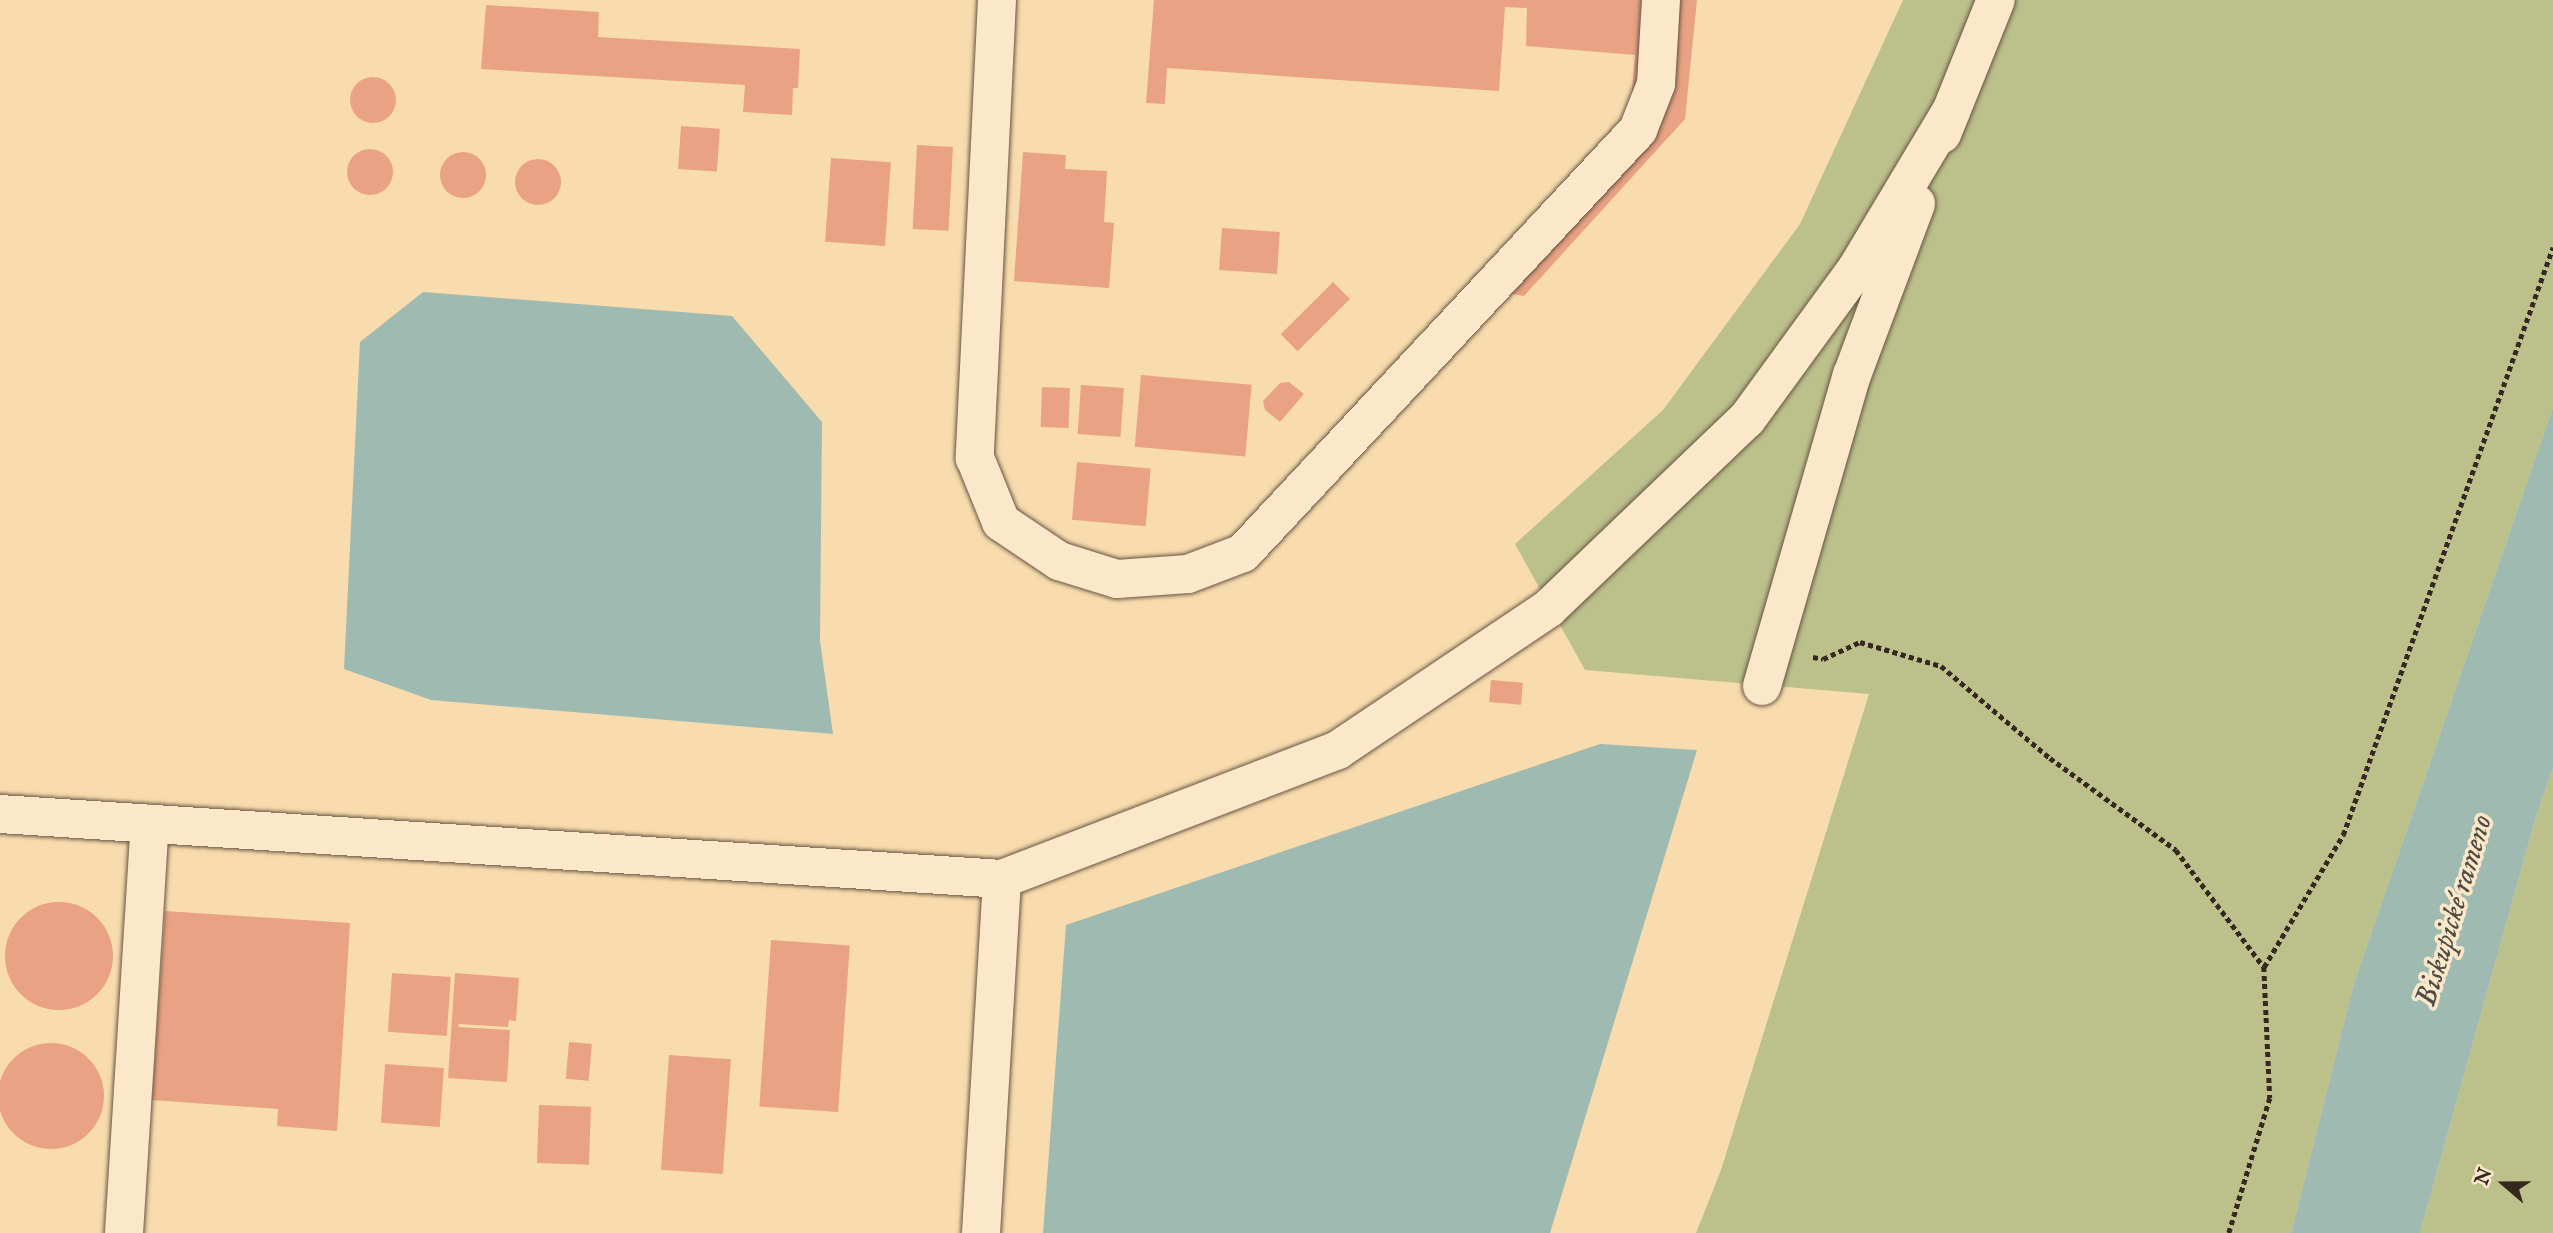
<!DOCTYPE html>
<meta charset="utf-8">
<style>
body{margin:0}
#map{position:relative;width:2553px;height:1233px;overflow:hidden;background:#f9dcae;font-family:"IM FELL English",serif}
div>[style]{position:absolute}
.green>*{inset:0;background:#bcc08b}
.water>*{inset:0;background:#9fbab1}
.building>*{inset:0;background:#e9a284;transform-origin:0 0}
.round{border-radius:50%}
.path>*{height:4.5px;margin-top:-2.25px;transform-origin:0;background:repeating-linear-gradient(90deg,#36281f 0 5px,transparent 0 8.5px)}
.roads{filter:drop-shadow(0 0 2px #675543) drop-shadow(0 0 2px #675543)}
.minor>*{height:38px;margin:-19px;padding:0 19px;transform-origin:19px;border-radius:19px;background:#fbe8ca}
span{translate:-50% -50%;white-space:nowrap;text-align:center;line-height:1.15;-webkit-text-stroke:7px #fbe8ca;paint-order:stroke}
.water-label{font-size:30px;color:#504c44;font-style:italic}
.north{position:absolute;left:2469px;top:1149px;width:70px;height:70px;-webkit-text-stroke:5px #fbe8ca;paint-order:stroke;rotate:290deg;font-size:19px;font-weight:700;line-height:28px;text-align:center;color:#36281f}
.north::after{content:'';display:block;margin:auto;width:24px;height:32px;background:#36281f;clip-path:polygon(50% 0,100% 100%,50% 72%,0 100%)}
</style>
<div id="map">
<div class="green">
<i style="clip-path:polygon(1903px 0,2553px 0,2553px 407px,2354px 983px,2291px 1233px,1696px 1233px,1721px 1170px,1869px 694px,1585px 670px,1515px 544px,1663px 410px,1800px 224px)"></i>
<i style="clip-path:polygon(2553px 768px,2553px 1233px,2420px 1233px,2537px 813px)"></i>
</div>
<div class="water">
<i style="clip-path:polygon(423px 292px,732px 316px,822px 422px,820px 641px,833px 734px,431px 700px,344px 669px,360px 342px)"></i>
<i style="clip-path:polygon(2553px 407px,2553px 768px,2537px 813px,2420px 1233px,2291px 1233px,2354px 983px)"></i>
<i style="clip-path:polygon(1600px 744px,1697px 750px,1550px 1233px,1043px 1233px,1066px 925px)"></i>
</div>
<div class="building">
<i style="clip-path:polygon(1154px 0,1697px 0,1685px 119px,1524px 296px,1471px 287px,1630px 113px,1635px 55px,1526px 46px,1527px 8px,1505px 7px,1499px 91px,1167px 68px,1165px 104px,1146px 103px)"></i>
<i style="clip-path:polygon(486px 5px,599px 12px,598px 37px,800px 49px,798px 88px,793px 88px,792px 115px,743px 112px,745px 85px,481px 69px)"></i>
<i class="round" style="left:350px;top:77px;width:46px;height:46px"></i>
<i style="left:681px;top:126px;width:39px;height:43px;rotate:4deg"></i>
<i style="left:917px;top:145px;width:36px;height:84px;rotate:3deg"></i>
<i class="round" style="left:347px;top:149px;width:46px;height:46px"></i>
<i style="clip-path:polygon(1023px 152px,1066px 155px,1065px 169px,1107px 171px,1104px 222px,1114px 223px,1109px 288px,1014px 281px)"></i>
<i class="round" style="left:440px;top:152px;width:46px;height:46px"></i>
<i style="left:831px;top:158px;width:60px;height:84px;rotate:4deg"></i>
<i class="round" style="left:515px;top:159px;width:46px;height:46px"></i>
<i style="left:1222px;top:228px;width:58px;height:42px;rotate:4deg"></i>
<i style="left:1333px;top:282px;width:24px;height:74px;rotate:45deg"></i>
<i style="left:1141px;top:375px;width:111px;height:72px;rotate:5deg"></i>
<i style="clip-path:polygon(1289px 382px,1304px 394px,1280px 422px,1265px 410px,1263px 401px,1280px 383px)"></i>
<i style="left:1081px;top:385px;width:43px;height:49px;rotate:4deg"></i>
<i style="left:1042px;top:387px;width:28px;height:40px;rotate:2deg"></i>
<i style="left:1077px;top:462px;width:74px;height:58px;rotate:5deg"></i>
<i style="left:1491px;top:680px;width:32px;height:22px;rotate:5deg"></i>
<i class="round" style="left:5px;top:902px;width:108px;height:108px"></i>
<i style="clip-path:polygon(165px 911px,350px 923px,337px 1131px,277px 1126px,278px 1109px,152px 1100px)"></i>
<i style="left:771px;top:940px;width:79px;height:167px;rotate:4deg"></i>
<i style="left:392px;top:973px;width:59px;height:59px;rotate:4deg"></i>
<i style="clip-path:polygon(455px 973px,519px 978px,516px 1021px,509px 1020px,508px 1027px,459px 1024px,458px 1027px,510px 1030px,507px 1082px,448px 1078px)"></i>
<i style="left:569px;top:1042px;width:23px;height:37px;rotate:5deg"></i>
<i class="round" style="left:-2px;top:1043px;width:106px;height:106px"></i>
<i style="left:669px;top:1055px;width:62px;height:115px;rotate:4deg"></i>
<i style="left:385px;top:1064px;width:59px;height:59px;rotate:4deg"></i>
<i style="left:539px;top:1105px;width:52px;height:58px;rotate:2deg"></i>
</div>
<div class="path">
<i style="left:1813px;top:657px;width:10px;rotate:11deg"></i>
<i style="left:1823px;top:659px;width:41px;rotate:-24.7deg"></i>
<i style="left:1860px;top:642px;width:84px;rotate:16.5deg"></i>
<i style="left:1941px;top:666px;width:143px;rotate:40.2deg"></i>
<i style="left:2050px;top:758px;width:156px;rotate:36.1deg"></i>
<i style="left:2176px;top:850px;width:146px;rotate:53.1deg"></i>
<i style="left:2264px;top:967px;width:131px;rotate:87.4deg"></i>
<i style="left:2270px;top:1098px;width:141px;rotate:106.9deg"></i>
<i style="left:2264px;top:967px;width:154px;rotate:-59.1deg"></i>
<i style="left:2343px;top:835px;width:624px;rotate:-70.35deg"></i>
</div>
<div class="roads">
<div class="minor">
<i style="left:997px;top:0;width:459px;rotate:92.8deg"></i>
<i style="left:975px;top:458px;width:69px;rotate:67.9deg"></i>
<i style="left:1001px;top:522px;width:70px;rotate:33.9deg"></i>
<i style="left:1059px;top:561px;width:61px;rotate:17.2deg"></i>
<i style="left:1117px;top:579px;width:71px;rotate:-4deg"></i>
<i style="left:1188px;top:574px;width:59px;rotate:-20.9deg"></i>
<i style="left:1243px;top:553px;width:579px;rotate:-46.96deg"></i>
<i style="left:1638px;top:130px;width:49px;rotate:-68.6deg"></i>
<i style="left:1656px;top:84px;width:84px;rotate:-86.6deg"></i>
<i style="left:1942px;top:134px;width:144px;rotate:-68.1deg"></i>
<i style="left:1762px;top:686px;width:324px;rotate:-73.9deg"></i>
<i style="left:1852px;top:375px;width:183px;rotate:-69.5deg"></i>
<i style="left:0;top:814px;width:1004px;rotate:3.71deg"></i>
<i style="left:1002px;top:879px;width:360px;rotate:-21deg"></i>
<i style="left:1338px;top:750px;width:254px;rotate:-33.9deg"></i>
<i style="left:1549px;top:608px;width:274px;rotate:-43.7deg"></i>
<i style="left:1747px;top:419px;width:187px;rotate:-53.9deg"></i>
<i style="left:1857px;top:268px;width:183px;rotate:-59.1deg"></i>
<i style="left:124px;top:1233px;width:410px;rotate:-86.4deg"></i>
<i style="left:981px;top:1233px;width:355px;rotate:-86.6deg"></i>
</div>
</div>
<div class="water-label">
<span style="left:2455px;top:911px;rotate:-73deg">Biskupické rameno</span>
</div>
<div class="north">N</div>
</div>
